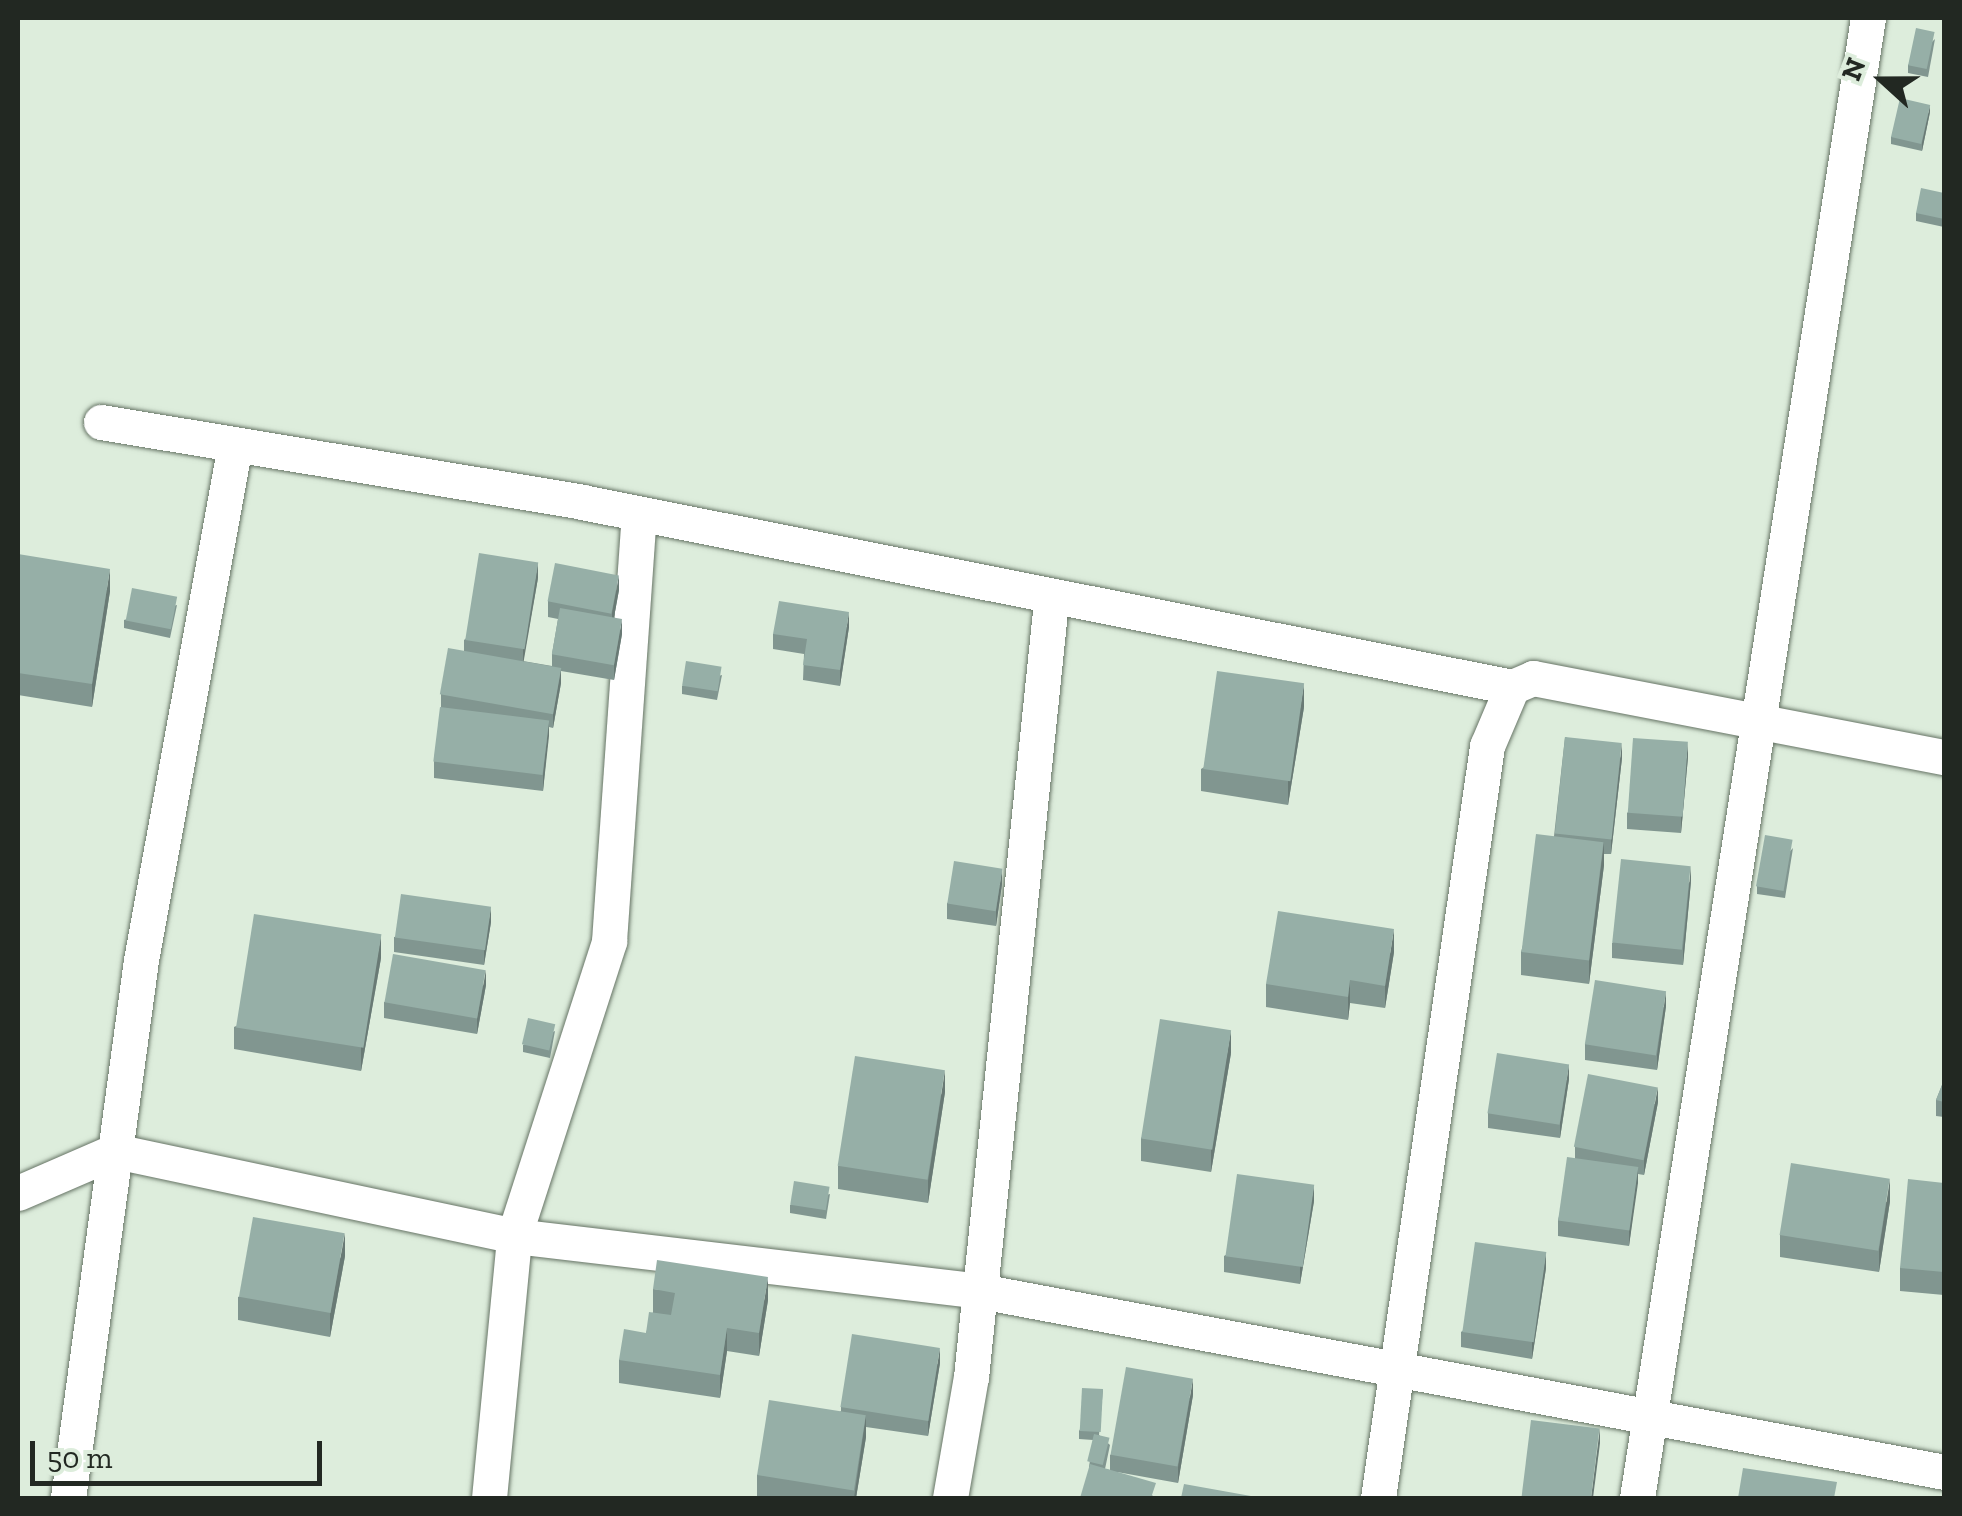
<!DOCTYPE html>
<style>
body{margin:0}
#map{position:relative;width:1962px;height:1516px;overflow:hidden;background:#ddeddc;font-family:"Zilla Slab",serif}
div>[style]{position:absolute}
.roads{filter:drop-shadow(0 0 2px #667465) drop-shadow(0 0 2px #667465)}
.minor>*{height:35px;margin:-17.5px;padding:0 17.5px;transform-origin:17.5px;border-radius:17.5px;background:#fff}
.wall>*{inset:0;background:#819690}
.shaded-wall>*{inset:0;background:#697a75}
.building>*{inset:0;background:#96afa7;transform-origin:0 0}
span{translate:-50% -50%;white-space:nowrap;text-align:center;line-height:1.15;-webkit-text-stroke:8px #ddeddc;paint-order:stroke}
.frame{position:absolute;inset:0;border:20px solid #222822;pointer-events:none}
.north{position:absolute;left:1832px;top:30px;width:100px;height:100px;-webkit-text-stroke:8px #ddeddc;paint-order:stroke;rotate:291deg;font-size:28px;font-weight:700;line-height:40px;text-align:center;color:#222822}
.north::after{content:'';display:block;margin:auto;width:35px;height:45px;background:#222822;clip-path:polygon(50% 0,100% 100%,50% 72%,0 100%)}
.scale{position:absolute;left:30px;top:1441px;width:292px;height:45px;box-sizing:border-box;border:5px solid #222822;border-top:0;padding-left:12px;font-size:30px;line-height:35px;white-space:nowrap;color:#222822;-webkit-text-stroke:8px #ddeddc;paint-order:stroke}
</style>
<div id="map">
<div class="roads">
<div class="minor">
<i style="left:101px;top:422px;width:488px;rotate:9.4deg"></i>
<i style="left:582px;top:502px;width:948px;rotate:11.25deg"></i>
<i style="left:18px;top:1193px;width:106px;rotate:-23.4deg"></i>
<i style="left:115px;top:1151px;width:408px;rotate:12deg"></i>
<i style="left:514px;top:1236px;width:469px;rotate:6.7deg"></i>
<i style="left:980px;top:1291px;width:981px;rotate:10.63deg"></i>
<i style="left:68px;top:1498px;width:543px;rotate:-82.27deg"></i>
<i style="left:141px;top:960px;width:524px;rotate:-79.66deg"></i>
<i style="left:489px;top:1498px;width:263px;rotate:-84.5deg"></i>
<i style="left:514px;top:1236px;width:310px;rotate:-72.1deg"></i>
<i style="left:609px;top:941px;width:428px;rotate:-86deg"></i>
<i style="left:950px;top:1498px;width:123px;rotate:-80.2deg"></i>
<i style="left:971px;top:1377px;width:780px;rotate:-84.11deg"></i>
<i style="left:1378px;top:1498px;width:760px;rotate:-81.75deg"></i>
<i style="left:1487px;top:746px;width:64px;rotate:-67deg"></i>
<i style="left:1512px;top:687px;width:23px;rotate:-23deg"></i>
<i style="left:1533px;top:678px;width:419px;rotate:10.9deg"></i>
<i style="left:1637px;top:1498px;width:1498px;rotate:-81.13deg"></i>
</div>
</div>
<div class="wall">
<i style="clip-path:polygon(1935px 39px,1928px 77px,1908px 73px,1908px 65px)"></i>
<i style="clip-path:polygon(1930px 112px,1922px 151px,1891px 144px,1891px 137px)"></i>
<i style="clip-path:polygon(1944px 193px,1944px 227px,1916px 221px,1916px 213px)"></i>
<i style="clip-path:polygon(18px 554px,110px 591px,92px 707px,18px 695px)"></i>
<i style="clip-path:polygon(538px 578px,523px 661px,552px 666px,552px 654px,558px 619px,548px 617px,548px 601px,619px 590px,614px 617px,622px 634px,614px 680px,561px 671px,561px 683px,553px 728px,549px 727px,543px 791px,434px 778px,434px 762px,441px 707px,441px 694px,464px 651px,464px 640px)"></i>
<i style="clip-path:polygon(177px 605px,170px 638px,124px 628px,124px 620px)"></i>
<i style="clip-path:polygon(849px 627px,840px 686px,803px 680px,804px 654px,773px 649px,773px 634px)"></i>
<i style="clip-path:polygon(722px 675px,717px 700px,682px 694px,682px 686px)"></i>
<i style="clip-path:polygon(1304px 707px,1288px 805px,1201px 791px,1201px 769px)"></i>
<i style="clip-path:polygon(1565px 737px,1622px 758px,1611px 854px,1604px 854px,1604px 865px,1589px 984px,1521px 975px,1521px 952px,1554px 836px)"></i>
<i style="clip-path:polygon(1688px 757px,1681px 833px,1627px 829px,1627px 813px)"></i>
<i style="clip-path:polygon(1793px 848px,1785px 898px,1757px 894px,1757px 886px)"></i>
<i style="clip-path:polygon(1691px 881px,1683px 965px,1612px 958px,1612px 943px)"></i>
<i style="clip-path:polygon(1002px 884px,996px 926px,947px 919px,947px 903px)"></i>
<i style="clip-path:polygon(491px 922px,484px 965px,394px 952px,394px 937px)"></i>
<i style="clip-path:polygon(1394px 952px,1385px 1008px,1350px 1003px,1348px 1020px,1266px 1007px,1266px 984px)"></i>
<i style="clip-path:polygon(381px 958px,361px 1071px,234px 1049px,234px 1027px)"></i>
<i style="clip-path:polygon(486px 985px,477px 1034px,384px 1018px,384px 1002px)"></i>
<i style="clip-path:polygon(1666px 1006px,1657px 1070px,1585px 1060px,1585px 1044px)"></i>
<i style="clip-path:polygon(555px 1031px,550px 1058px,523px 1052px,523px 1045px)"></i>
<i style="clip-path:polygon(1231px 1053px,1211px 1172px,1141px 1161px,1141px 1138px)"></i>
<i style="clip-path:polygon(1569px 1079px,1560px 1138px,1488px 1128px,1488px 1113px)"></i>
<i style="clip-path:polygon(1944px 1080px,1944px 1117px,1936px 1116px,1936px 1100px)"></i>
<i style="clip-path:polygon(945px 1092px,928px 1203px,838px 1189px,838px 1166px)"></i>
<i style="clip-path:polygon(1658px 1102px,1644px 1175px,1638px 1174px,1629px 1246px,1558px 1236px,1558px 1220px,1575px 1158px,1575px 1147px)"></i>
<i style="clip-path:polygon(1944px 1183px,1944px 1295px,1900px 1291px,1900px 1268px)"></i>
<i style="clip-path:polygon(830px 1194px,826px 1219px,790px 1213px,790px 1205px)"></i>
<i style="clip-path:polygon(1314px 1201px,1300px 1284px,1224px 1272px,1224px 1256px)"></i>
<i style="clip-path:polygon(1890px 1201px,1879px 1272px,1780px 1257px,1780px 1235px)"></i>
<i style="clip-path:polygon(345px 1256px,330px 1337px,238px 1320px,238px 1297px)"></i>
<i style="clip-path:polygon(1546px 1268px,1532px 1359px,1461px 1347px,1461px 1332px)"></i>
<i style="clip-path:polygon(653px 1289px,768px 1300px,759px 1356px,727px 1351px,720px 1398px,619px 1383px,619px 1360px,646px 1333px,653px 1312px)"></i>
<i style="clip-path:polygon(940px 1363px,928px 1436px,866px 1427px,866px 1437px,856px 1498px,757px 1497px,757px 1475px,841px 1411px,841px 1407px)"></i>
<i style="clip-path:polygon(1103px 1389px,1099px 1435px,1110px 1445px,1105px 1469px,1110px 1470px,1110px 1455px,1193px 1395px,1178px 1483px,1117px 1472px,1156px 1498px,1089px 1467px,1093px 1440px,1079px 1439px,1079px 1431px)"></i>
</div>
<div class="shaded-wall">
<i style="clip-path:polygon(1930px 105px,1930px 112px,1922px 151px,1922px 143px)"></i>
<i style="clip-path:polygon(538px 562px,538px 578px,523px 665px,523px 650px)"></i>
<i style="clip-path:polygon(110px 569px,110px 591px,92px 707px,92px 684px)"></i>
<i style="clip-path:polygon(619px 575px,619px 590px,612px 628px,612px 613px)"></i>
<i style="clip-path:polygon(849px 612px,849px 627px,840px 686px,840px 670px)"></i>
<i style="clip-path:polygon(622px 619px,622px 634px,614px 680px,614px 665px)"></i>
<i style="clip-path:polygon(561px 668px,561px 683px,553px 728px,553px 713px)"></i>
<i style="clip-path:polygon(1304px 684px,1304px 707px,1288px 805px,1288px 782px)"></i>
<i style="clip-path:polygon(549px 720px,549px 736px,543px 791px,543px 775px)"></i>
<i style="clip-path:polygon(1688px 742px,1688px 757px,1681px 833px,1681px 818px)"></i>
<i style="clip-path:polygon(1622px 743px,1622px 758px,1611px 854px,1611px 839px)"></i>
<i style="clip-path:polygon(1604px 842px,1604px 865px,1589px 984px,1589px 961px)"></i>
<i style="clip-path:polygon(1691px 866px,1691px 881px,1683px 965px,1683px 949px)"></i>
<i style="clip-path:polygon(1002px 869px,1002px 884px,996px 926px,996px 911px)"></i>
<i style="clip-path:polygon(491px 907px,491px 922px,484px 965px,484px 949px)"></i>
<i style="clip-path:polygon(1394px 929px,1394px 952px,1385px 1008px,1385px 986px)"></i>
<i style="clip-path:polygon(381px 935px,381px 958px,361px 1071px,361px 1048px)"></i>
<i style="clip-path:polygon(486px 970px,486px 985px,477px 1034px,477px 1019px)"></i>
<i style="clip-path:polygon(1350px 980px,1350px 1003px,1348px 1020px,1348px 997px)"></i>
<i style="clip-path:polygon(1666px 991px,1666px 1006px,1657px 1070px,1657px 1055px)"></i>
<i style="clip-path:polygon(1231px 1030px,1231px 1053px,1211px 1172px,1211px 1149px)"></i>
<i style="clip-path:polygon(1569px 1064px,1569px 1079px,1560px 1138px,1560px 1123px)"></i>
<i style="clip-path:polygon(945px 1070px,945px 1092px,928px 1203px,928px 1181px)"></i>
<i style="clip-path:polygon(1658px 1087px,1658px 1102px,1644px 1175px,1644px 1160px)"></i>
<i style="clip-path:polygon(1638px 1167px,1638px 1183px,1629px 1246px,1629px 1230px)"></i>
<i style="clip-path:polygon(1890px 1179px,1890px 1201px,1879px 1272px,1879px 1250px)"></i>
<i style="clip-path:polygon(1314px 1185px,1314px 1201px,1300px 1284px,1300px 1268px)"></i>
<i style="clip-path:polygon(345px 1233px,345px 1256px,330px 1337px,330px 1314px)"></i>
<i style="clip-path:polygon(1546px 1252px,1546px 1268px,1532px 1359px,1532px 1343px)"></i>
<i style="clip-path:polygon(768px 1277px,768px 1300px,759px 1356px,759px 1333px)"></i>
<i style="clip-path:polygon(727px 1328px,727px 1351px,720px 1398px,720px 1375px)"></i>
<i style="clip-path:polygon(940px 1348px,940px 1363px,928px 1436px,928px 1421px)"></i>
<i style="clip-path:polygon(1193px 1379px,1193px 1395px,1178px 1483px,1178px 1467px)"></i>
<i style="clip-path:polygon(866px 1415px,866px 1437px,856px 1498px,854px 1498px)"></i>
<i style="clip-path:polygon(1600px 1428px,1600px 1443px,1593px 1498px,1591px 1498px)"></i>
</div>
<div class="building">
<i style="left:1916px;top:28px;width:19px;height:38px;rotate:12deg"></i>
<i style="left:1900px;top:98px;width:31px;height:40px;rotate:13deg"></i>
<i style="clip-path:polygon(1921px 188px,1944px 193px,1944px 219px,1916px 213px)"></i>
<i style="left:479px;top:553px;width:60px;height:88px;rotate:9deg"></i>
<i style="clip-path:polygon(18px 554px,110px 569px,92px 684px,18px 673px)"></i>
<i style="left:555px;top:563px;width:65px;height:39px;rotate:11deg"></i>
<i style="left:132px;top:588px;width:46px;height:33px;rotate:11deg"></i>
<i style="clip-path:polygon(779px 601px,849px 612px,840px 670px,803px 665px,807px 639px,773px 634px)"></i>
<i style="left:560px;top:608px;width:63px;height:47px;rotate:10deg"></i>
<i style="left:448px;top:648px;width:115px;height:47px;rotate:10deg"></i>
<i style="left:686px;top:661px;width:36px;height:25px;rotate:9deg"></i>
<i style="left:1217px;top:671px;width:88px;height:99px;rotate:8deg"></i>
<i style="left:440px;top:707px;width:110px;height:55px;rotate:7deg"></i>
<i style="left:1565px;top:737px;width:57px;height:97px;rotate:6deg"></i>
<i style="left:1633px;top:738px;width:55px;height:75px;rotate:4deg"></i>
<i style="left:1536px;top:834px;width:68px;height:119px;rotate:7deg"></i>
<i style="left:1765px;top:835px;width:28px;height:52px;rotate:10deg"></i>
<i style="left:1621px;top:859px;width:70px;height:84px;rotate:6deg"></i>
<i style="left:954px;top:861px;width:49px;height:43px;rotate:9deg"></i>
<i style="left:401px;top:894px;width:91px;height:44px;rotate:8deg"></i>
<i style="clip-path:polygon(1278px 911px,1394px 929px,1385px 986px,1350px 980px,1348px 997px,1266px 984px)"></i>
<i style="left:254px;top:914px;width:129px;height:115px;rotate:9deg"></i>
<i style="left:393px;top:954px;width:94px;height:49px;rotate:10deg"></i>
<i style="left:1595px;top:980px;width:72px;height:65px;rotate:9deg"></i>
<i style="left:528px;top:1018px;width:28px;height:27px;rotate:13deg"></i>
<i style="left:1160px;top:1019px;width:72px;height:121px;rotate:9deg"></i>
<i style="left:1497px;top:1053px;width:73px;height:61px;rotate:9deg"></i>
<i style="left:855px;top:1056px;width:91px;height:111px;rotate:9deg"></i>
<i style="left:1588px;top:1074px;width:71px;height:74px;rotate:11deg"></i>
<i style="clip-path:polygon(1944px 1080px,1944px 1102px,1936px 1100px)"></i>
<i style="left:1567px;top:1157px;width:72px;height:64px;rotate:8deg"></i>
<i style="left:1791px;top:1163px;width:100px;height:73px;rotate:9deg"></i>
<i style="left:1237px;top:1174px;width:78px;height:83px;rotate:8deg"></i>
<i style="clip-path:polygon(1908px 1179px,1944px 1183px,1944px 1272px,1900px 1268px)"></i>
<i style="left:794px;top:1181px;width:36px;height:24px;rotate:9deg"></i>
<i style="left:253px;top:1217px;width:93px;height:81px;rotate:10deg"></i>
<i style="left:1475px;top:1242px;width:72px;height:91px;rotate:8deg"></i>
<i style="clip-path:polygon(657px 1260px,768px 1277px,759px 1333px,727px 1328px,720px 1375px,619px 1360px,624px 1329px,646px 1333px,649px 1312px,671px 1315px,675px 1293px,653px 1289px)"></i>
<i style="left:852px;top:1334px;width:89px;height:74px;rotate:9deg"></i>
<i style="left:1126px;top:1367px;width:68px;height:89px;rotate:10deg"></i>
<i style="left:1082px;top:1388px;width:21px;height:43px;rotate:3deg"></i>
<i style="left:769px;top:1400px;width:98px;height:76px;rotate:9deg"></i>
<i style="left:1531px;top:1420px;width:69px;height:79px;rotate:7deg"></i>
<i style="left:1094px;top:1434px;width:16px;height:28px;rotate:14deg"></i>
<i style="clip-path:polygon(1090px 1464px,1156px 1483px,1151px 1498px,1080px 1498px)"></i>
<i style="clip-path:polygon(1743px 1468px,1837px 1482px,1834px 1498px,1738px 1498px)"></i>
<i style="clip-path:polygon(1184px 1484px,1262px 1498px,1181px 1498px)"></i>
</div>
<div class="frame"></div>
<div class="north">N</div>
<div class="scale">50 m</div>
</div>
